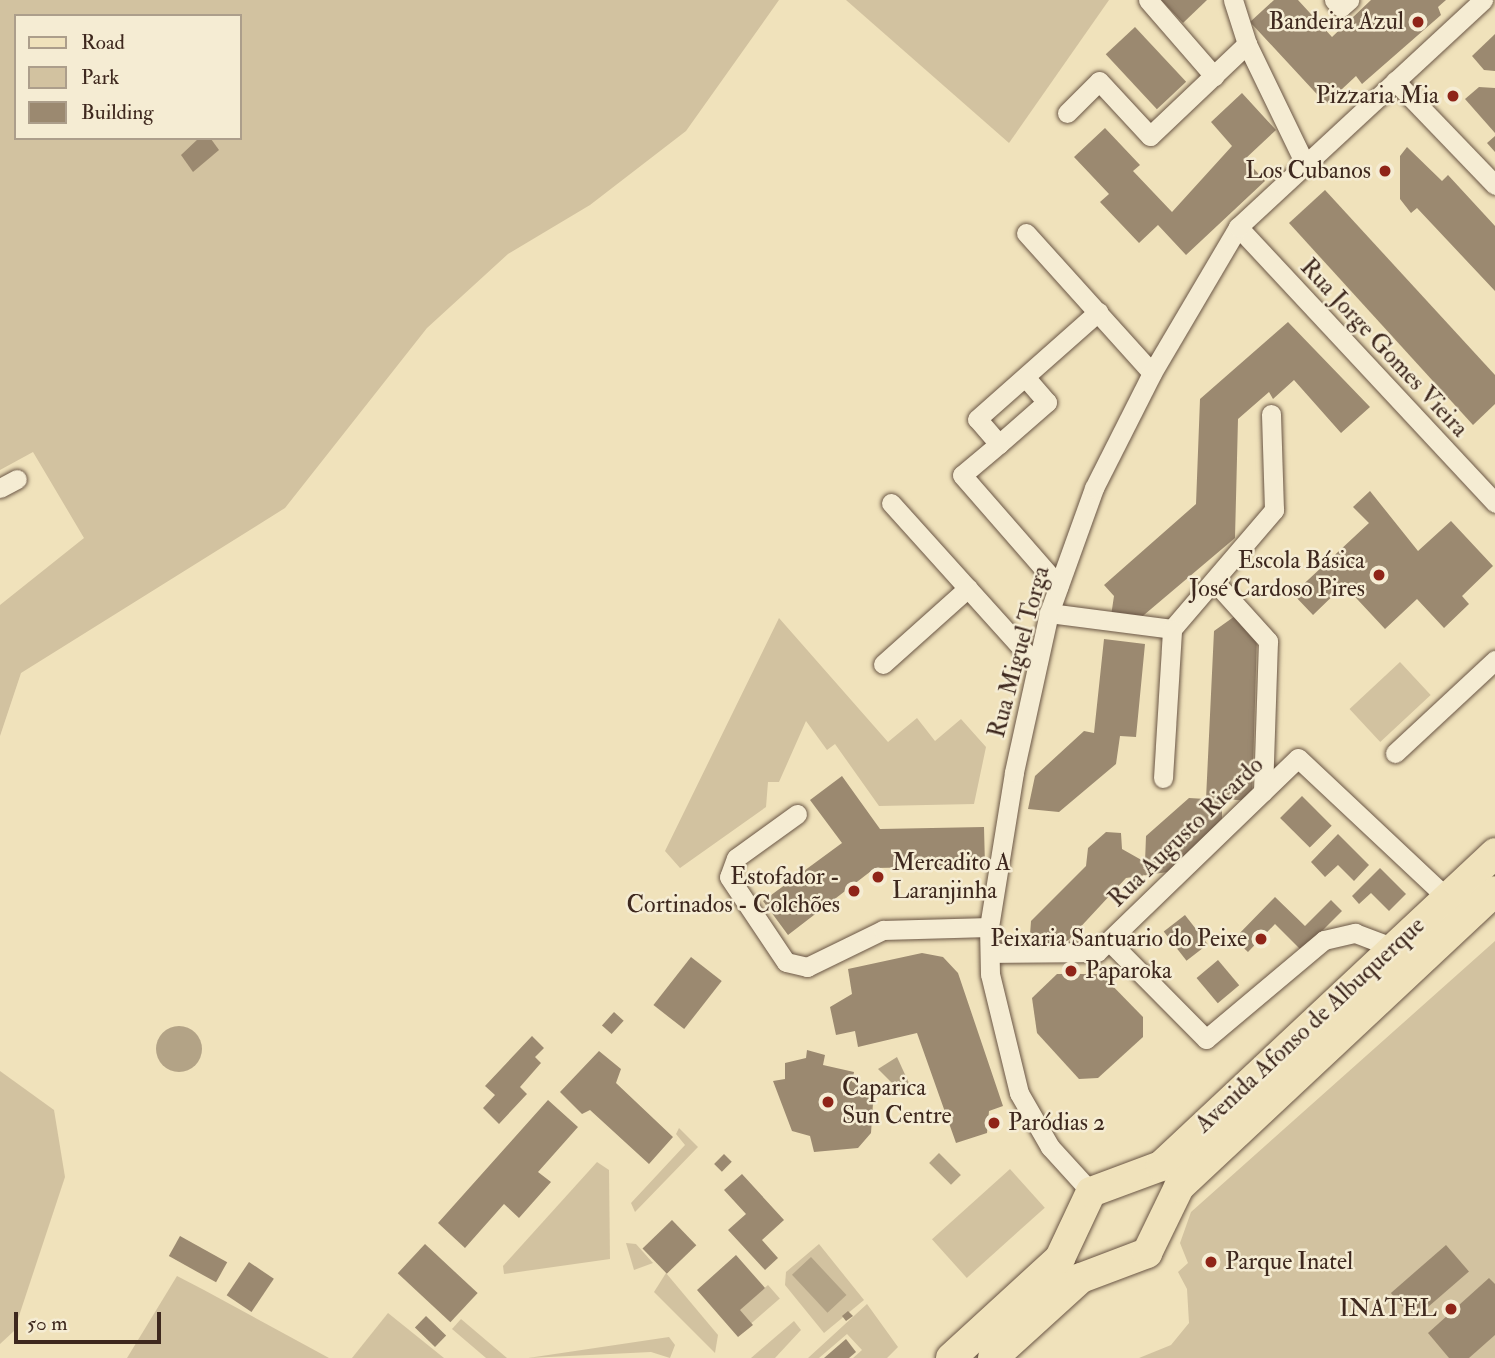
<!DOCTYPE html>
<meta charset="utf-8">
<style>
body{margin:0}
#map{position:relative;width:1495px;height:1358px;overflow:hidden;background:#f0e2bb;font-family:"IM FELL Double Pica",serif}
div>[style]{position:absolute}
.green>*{inset:0;background:#d2c2a0;transform-origin:0 0}
.water>*{inset:0;background:#b3a386;transform-origin:0 0}
.round{border-radius:50%}
.building>*{inset:0;background:#9b8970;transform-origin:0 0}
.roads{filter:drop-shadow(0 0 2px #6a5645) drop-shadow(0 0 2px #6a5645)}
.street>*{height:19px;margin:-9.5px;padding:0 9.5px;transform-origin:9.5px;border-radius:9.5px;background:#f5ecd3}
.primary>*{height:30px;margin:-15px;padding:0 15px;transform-origin:15px;border-radius:15px;background:#f0e2bb}
.dots>*{width:19px;height:19px;translate:-50% -50%;box-sizing:border-box;border:4px solid #f5ecd3;border-radius:50%}
span{translate:-50% -50%;white-space:nowrap;text-align:center;line-height:1.15;-webkit-text-stroke:5px #f5ecd3;paint-order:stroke}
.poi-label{font-size:24px;color:#3e281e}
.right{translate:-100% -50%;text-align:right}
.left{translate:0 -50%;text-align:left}
.street-label{font-size:24px;color:#3e281e}
.legend{position:absolute;left:14px;top:14px;width:228px;height:126px;box-sizing:border-box;background:#f5ecd3;border:2px solid #ac9e8b;margin:0;padding:9px 12px;list-style:none;font-size:21px;color:#3e281e}
.legend li{display:flex;align-items:center;gap:14px;height:35px}
.legend b{width:35px;border:2px solid #ac9e8b}
.scale{position:absolute;left:14px;top:1312px;width:147px;height:32px;box-sizing:border-box;border:4px solid #3e281e;border-top:0;padding-left:9px;font-size:21px;line-height:24px;white-space:nowrap;color:#3e281e;-webkit-text-stroke:5px #f5ecd3;paint-order:stroke}
</style>
<div id="map">
<div class="green">
<i style="clip-path:polygon(evenodd,0 0,779px 0,686px 131px,590px 205px,508px 254px,427px 328px,285px 508px,21px 673px,0 736px,0 605px,84px 538px,33px 452px,0 470px,0 0,16px 16px,240px 16px,240px 138px,16px 138px,16px 16px)"></i>
<i style="clip-path:polygon(846px 0,1109px 0,1009px 143px)"></i>
<i style="clip-path:polygon(779px 618px,888px 742px,917px 718px,935px 741px,961px 719px,986px 747px,974px 804px,879px 806px,835px 744px,827px 750px,806px 721px,779px 782px,768px 782px,766px 807px,680px 868px,665px 851px)"></i>
<i style="left:1400px;top:662px;width:45px;height:69px;rotate:47deg"></i>
<i style="clip-path:polygon(1495px 941px,1495px 1358px,1139px 1358px,1171px 1345px,1189px 1323px,1187px 1289px,1178px 1272px,1188px 1263px,1180px 1243px,1191px 1212px)"></i>
<i style="clip-path:polygon(0 1071px,54px 1110px,65px 1177px,14px 1331px,0 1344px)"></i>
<i style="clip-path:polygon(679px 1128px,698px 1147px,635px 1212px,631px 1203px,685px 1145px,676px 1134px)"></i>
<i style="clip-path:polygon(597px 1162px,609px 1170px,610px 1259px,504px 1274px,503px 1266px)"></i>
<i style="left:1010px;top:1169px;width:52px;height:105px;rotate:48deg"></i>
<i style="clip-path:polygon(626px 1243px,636px 1244px,653px 1263px,634px 1270px)"></i>
<i style="clip-path:polygon(819px 1244px,864px 1300px,824px 1333px,785px 1285px,786px 1272px)"></i>
<i style="clip-path:polygon(666px 1273px,718px 1335px,715px 1353px,654px 1292px)"></i>
<i style="clip-path:polygon(177px 1276px,204px 1290px,329px 1358px,127px 1358px)"></i>
<i style="left:768px;top:1285px;width:18px;height:38px;rotate:49deg"></i>
<i style="clip-path:polygon(867px 1304px,898px 1347px,887px 1358px,853px 1358px,862px 1350px,847px 1334px,819px 1358px,808px 1358px)"></i>
<i style="clip-path:polygon(388px 1313px,444px 1358px,352px 1358px)"></i>
<i style="clip-path:polygon(461px 1319px,507px 1358px,486px 1358px,452px 1329px)"></i>
<i style="clip-path:polygon(794px 1321px,801px 1330px,775px 1358px,751px 1358px)"></i>
<i style="clip-path:polygon(669px 1337px,675px 1345px,670px 1358px,651px 1352px,528px 1358px)"></i>
</div>
<div class="water">
<i class="round" style="left:156px;top:1026px;width:46px;height:46px"></i>
<i style="clip-path:polygon(897px 1057px,913px 1092px,905px 1096px,878px 1069px)"></i>
<i style="left:939px;top:1153px;width:31px;height:14px;rotate:45deg"></i>
<i style="left:811px;top:1257px;width:52px;height:26px;rotate:47deg"></i>
</div>
<div class="building">
<i style="clip-path:polygon(1161px 0,1207px 0,1183px 23px)"></i>
<i style="clip-path:polygon(1274px 0,1298px 0,1332px 37px,1371px 0,1446px 0,1438px 7px,1441px 15px,1362px 84px,1356px 76px,1326px 104px,1250px 22px)"></i>
<i style="left:1135px;top:27px;width:75px;height:40px;rotate:47deg"></i>
<i style="clip-path:polygon(1495px 34px,1495px 71px,1484px 70px,1472px 56px)"></i>
<i style="clip-path:polygon(1479px 87px,1495px 88px,1495px 133px,1465px 99px)"></i>
<i style="clip-path:polygon(1242px 93px,1276px 130px,1245px 159px,1265px 181px,1186px 255px,1158px 225px,1139px 243px,1100px 202px,1109px 194px,1074px 157px,1105px 128px,1140px 165px,1133px 171px,1172px 212px,1232px 146px,1211px 122px)"></i>
<i style="clip-path:polygon(1495px 136px,1495px 152px,1487px 143px)"></i>
<i style="clip-path:polygon(199px 138px,211px 139px,219px 150px,193px 172px,181px 155px)"></i>
<i style="clip-path:polygon(1407px 147px,1442px 181px,1448px 175px,1495px 226px,1495px 291px,1417px 208px,1411px 213px,1400px 199px,1400px 156px)"></i>
<i style="clip-path:polygon(1325px 190px,1495px 375px,1495px 404px,1473px 425px,1289px 223px)"></i>
<i style="clip-path:polygon(1288px 322px,1370px 407px,1341px 433px,1294px 380px,1273px 399px,1269px 392px,1238px 419px,1235px 538px,1138px 620px,1111px 616px,1114px 596px,1104px 585px,1196px 504px,1200px 399px)"></i>
<i style="clip-path:polygon(1370px 491px,1418px 551px,1451px 521px,1493px 566px,1462px 596px,1469px 604px,1444px 628px,1417px 599px,1385px 629px,1344px 585px,1313px 615px,1293px 594px,1369px 523px,1353px 507px)"></i>
<i style="clip-path:polygon(1235px 616px,1257px 636px,1252px 801px,1222px 799px,1222px 826px,1168px 872px,1126px 878px,1061px 948px,1029px 949px,1031px 921px,1086px 866px,1088px 848px,1106px 832px,1121px 833px,1122px 849px,1145px 862px,1146px 836px,1189px 798px,1206px 799px,1214px 631px)"></i>
<i style="clip-path:polygon(1104px 639px,1145px 644px,1136px 737px,1120px 736px,1116px 764px,1059px 812px,1028px 809px,1035px 776px,1084px 731px,1094px 733px)"></i>
<i style="clip-path:polygon(842px 776px,880px 829px,984px 827px,985px 866px,875px 868px,788px 935px,763px 901px,842px 843px,810px 800px)"></i>
<i style="left:1302px;top:796px;width:42px;height:31px;rotate:45deg"></i>
<i style="clip-path:polygon(1338px 834px,1369px 865px,1354px 881px,1338px 865px,1325px 877px,1311px 862px)"></i>
<i style="clip-path:polygon(1380px 868px,1406px 894px,1389px 911px,1371px 893px,1359px 904px,1352px 896px)"></i>
<i style="clip-path:polygon(1275px 897px,1305px 926px,1331px 900px,1342px 911px,1302px 951px,1275px 924px,1248px 952px,1234px 939px)"></i>
<i style="left:1185px;top:915px;width:37px;height:27px;rotate:52deg"></i>
<i style="clip-path:polygon(922px 953px,943px 957px,958px 973px,1003px 1106px,989px 1111px,987px 1133px,956px 1143px,917px 1033px,858px 1047px,855px 1031px,836px 1035px,830px 1007px,852px 994px,848px 969px)"></i>
<i style="left:691px;top:957px;width:39px;height:61px;rotate:38deg"></i>
<i style="left:1218px;top:960px;width:33px;height:28px;rotate:50deg"></i>
<i style="clip-path:polygon(1057px 974px,1101px 974px,1143px 1017px,1143px 1037px,1098px 1078px,1079px 1079px,1037px 1033px,1032px 998px)"></i>
<i style="left:614px;top:1012px;width:13px;height:18px;rotate:42deg"></i>
<i style="clip-path:polygon(532px 1036px,544px 1048px,535px 1057px,541px 1063px,520px 1087px,527px 1094px,499px 1124px,483px 1108px,495px 1095px,485px 1086px)"></i>
<i style="clip-path:polygon(807px 1050px,825px 1055px,823px 1065px,854px 1072px,852px 1082px,874px 1089px,871px 1133px,858px 1148px,814px 1152px,810px 1136px,792px 1131px,773px 1081px,785px 1079px,785px 1063px,806px 1058px)"></i>
<i style="clip-path:polygon(599px 1051px,621px 1069px,616px 1083px,673px 1137px,649px 1164px,590px 1110px,582px 1114px,560px 1092px)"></i>
<i style="clip-path:polygon(548px 1100px,578px 1127px,538px 1172px,551px 1182px,519px 1218px,504px 1204px,465px 1248px,438px 1223px)"></i>
<i style="left:724px;top:1154px;width:11px;height:14px;rotate:45deg"></i>
<i style="clip-path:polygon(742px 1174px,784px 1220px,762px 1240px,778px 1258px,765px 1270px,728px 1230px,746px 1214px,724px 1190px)"></i>
<i style="left:672px;top:1220px;width:35px;height:41px;rotate:46deg"></i>
<i style="left:180px;top:1236px;width:54px;height:23px;rotate:29deg"></i>
<i style="left:425px;top:1244px;width:72px;height:40px;rotate:43deg"></i>
<i style="left:1446px;top:1245px;width:35px;height:73px;rotate:49deg"></i>
<i style="clip-path:polygon(736px 1255px,765px 1288px,740px 1310px,753px 1325px,738px 1337px,697px 1290px)"></i>
<i style="left:249px;top:1262px;width:30px;height:40px;rotate:34deg"></i>
<i style="clip-path:polygon(1489px 1278px,1495px 1284px,1495px 1335px,1469px 1358px,1449px 1358px,1428px 1333px)"></i>
<i style="clip-path:polygon(848px 1311px,853px 1316px,846px 1321px,842px 1316px)"></i>
<i style="left:426px;top:1316px;width:28px;height:16px;rotate:44deg"></i>
<i style="clip-path:polygon(846px 1339px,856px 1352px,849px 1358px,824px 1358px)"></i>
</div>
<div class="roads">
<div class="street">
<i style="left:1148px;top:0;width:101px;rotate:49deg"></i>
<i style="left:1233px;top:0;width:46px;rotate:72.3deg"></i>
<i style="left:1247px;top:44px;width:131px;rotate:64.2deg"></i>
<i style="left:1334px;top:0;width:10px;rotate:45deg"></i>
<i style="left:1341px;top:7px;width:11px;rotate:-41deg"></i>
<i style="left:1395px;top:81px;width:144px;rotate:46.1deg"></i>
<i style="left:1067px;top:113px;width:45px;rotate:-45deg"></i>
<i style="left:1099px;top:81px;width:75px;rotate:47.2deg"></i>
<i style="left:1150px;top:136px;width:134px;rotate:-43.5deg"></i>
<i style="left:1238px;top:227px;width:377px;rotate:47deg"></i>
<i style="left:1026px;top:233px;width:188px;rotate:48deg"></i>
<i style="left:1026px;top:378px;width:32px;rotate:49deg"></i>
<i style="left:1047px;top:402px;width:64px;rotate:138.8deg"></i>
<i style="left:999px;top:444px;width:33px;rotate:-131deg"></i>
<i style="left:977px;top:419px;width:162px;rotate:-41.5deg"></i>
<i style="left:999px;top:444px;width:48px;rotate:140deg"></i>
<i style="left:962px;top:475px;width:147px;rotate:48.9deg"></i>
<i style="left:0;top:488px;width:19px;rotate:-28deg"></i>
<i style="left:891px;top:503px;width:217px;rotate:48deg"></i>
<i style="left:1214px;top:581px;width:81px;rotate:48deg"></i>
<i style="left:1268px;top:641px;width:151px;rotate:91.9deg"></i>
<i style="left:1049px;top:613px;width:124px;rotate:7.4deg"></i>
<i style="left:1172px;top:629px;width:157px;rotate:-49.4deg"></i>
<i style="left:1274px;top:510px;width:96px;rotate:-91.8deg"></i>
<i style="left:883px;top:664px;width:114px;rotate:-41.8deg"></i>
<i style="left:1395px;top:753px;width:137px;rotate:-42.9deg"></i>
<i style="left:1163px;top:778px;width:149px;rotate:-86.5deg"></i>
<i style="left:797px;top:814px;width:75px;rotate:144.2deg"></i>
<i style="left:736px;top:858px;width:20px;rotate:110deg"></i>
<i style="left:729px;top:877px;width:102px;rotate:56.2deg"></i>
<i style="left:786px;top:962px;width:22px;rotate:13deg"></i>
<i style="left:807px;top:967px;width:85px;rotate:-26deg"></i>
<i style="left:883px;top:930px;width:106px;rotate:-1.6deg"></i>
<i style="left:1109px;top:941px;width:138px;rotate:45.3deg"></i>
<i style="left:1206px;top:1039px;width:154px;rotate:-40deg"></i>
<i style="left:1324px;top:940px;width:32px;rotate:-13deg"></i>
<i style="left:1355px;top:933px;width:39px;rotate:21deg"></i>
<i style="left:990px;top:953px;width:107px;rotate:-0.5deg"></i>
<i style="left:1097px;top:952px;width:279px;rotate:-44deg"></i>
<i style="left:1298px;top:758px;width:204px;rotate:43.2deg"></i>
<i style="left:1091px;top:1192px;width:61px;rotate:-132.3deg"></i>
<i style="left:1050px;top:1147px;width:62px;rotate:-119.9deg"></i>
<i style="left:1019px;top:1093px;width:122px;rotate:-103.7deg"></i>
<i style="left:990px;top:974px;width:47px;rotate:-91.2deg"></i>
<i style="left:989px;top:927px;width:157px;rotate:-80.8deg"></i>
<i style="left:1014px;top:772px;width:163px;rotate:-77.6deg"></i>
<i style="left:1049px;top:613px;width:133px;rotate:-70.2deg"></i>
<i style="left:1094px;top:488px;width:129px;rotate:-63.2deg"></i>
<i style="left:1152px;top:373px;width:169px;rotate:-59.5deg"></i>
<i style="left:1238px;top:227px;width:334px;rotate:-42.8deg"></i>
</div>
<div class="primary">
<i style="left:951px;top:1358px;width:148px;rotate:-42.5deg"></i>
<i style="left:1060px;top:1258px;width:73px;rotate:-64.8deg"></i>
<i style="left:1091px;top:1192px;width:75px;rotate:-20.4deg"></i>
<i style="left:1161px;top:1166px;width:458px;rotate:-43.1deg"></i>
<i style="left:993px;top:1358px;width:119px;rotate:-42.3deg"></i>
<i style="left:1081px;top:1278px;width:71px;rotate:-20.7deg"></i>
<i style="left:1147px;top:1253px;width:73px;rotate:-64.1deg"></i>
<i style="left:1179px;top:1187px;width:433px;rotate:-43.1deg"></i>
</div>
</div>
<div class="dots">
<i style="left:1418px;top:22px;background:#8f2418"></i>
<i style="left:1453px;top:96px;background:#8f2418"></i>
<i style="left:1385px;top:171px;background:#8f2418"></i>
<i style="left:1379px;top:575px;background:#8f2418"></i>
<i style="left:878px;top:877px;background:#8f2418"></i>
<i style="left:854px;top:891px;background:#8f2418"></i>
<i style="left:1261px;top:939px;background:#8f2418"></i>
<i style="left:1071px;top:971px;background:#8f2418"></i>
<i style="left:828px;top:1102px;background:#8f2418"></i>
<i style="left:994px;top:1123px;background:#8f2418"></i>
<i style="left:1211px;top:1262px;background:#8f2418"></i>
<i style="left:1451px;top:1309px;background:#8f2418"></i>
</div>
<div class="poi-label">
<span class="right" style="left:1404px;top:22px">Bandeira Azul</span>
<span class="right" style="left:1439px;top:96px">Pizzaria Mia</span>
<span class="right" style="left:1371px;top:171px">Los Cubanos</span>
<span class="right" style="left:1365px;top:575px">Escola Básica<br>José Cardoso Pires</span>
<span class="left" style="left:892px;top:877px">Mercadito A<br>Laranjinha</span>
<span class="right" style="left:840px;top:891px">Estofador -<br>Cortinados - Colchões</span>
<span class="right" style="left:1247px;top:939px">Peixaria Santuario do Peixe</span>
<span class="left" style="left:1085px;top:971px">Paparoka</span>
<span class="left" style="left:842px;top:1102px">Caparica<br>Sun Centre</span>
<span class="left" style="left:1008px;top:1123px">Paródias 2</span>
<span class="left" style="left:1225px;top:1262px">Parque Inatel</span>
<span class="right" style="left:1437px;top:1309px">INATEL</span>
</div>
<div class="street-label">
<span style="left:1384px;top:348px;rotate:47deg">Rua Jorge Gomes Vieira</span>
<span style="left:1019px;top:652px;rotate:-75deg">Rua Miguel Torga</span>
<span style="left:1186px;top:832px;rotate:-44deg">Rua Augusto Ricardo</span>
<span style="left:1310px;top:1025px;rotate:-43deg">Avenida Afonso de Albuquerque</span>
</div>
<ul class="legend">
<li><b style="height:9px;background:#f0e2bb"></b>Road</li>
<li><b style="height:19px;background:#d2c2a0"></b>Park</li>
<li><b style="height:19px;background:#9b8970"></b>Building</li>
</ul>
<div class="scale">50 m</div>
</div>
